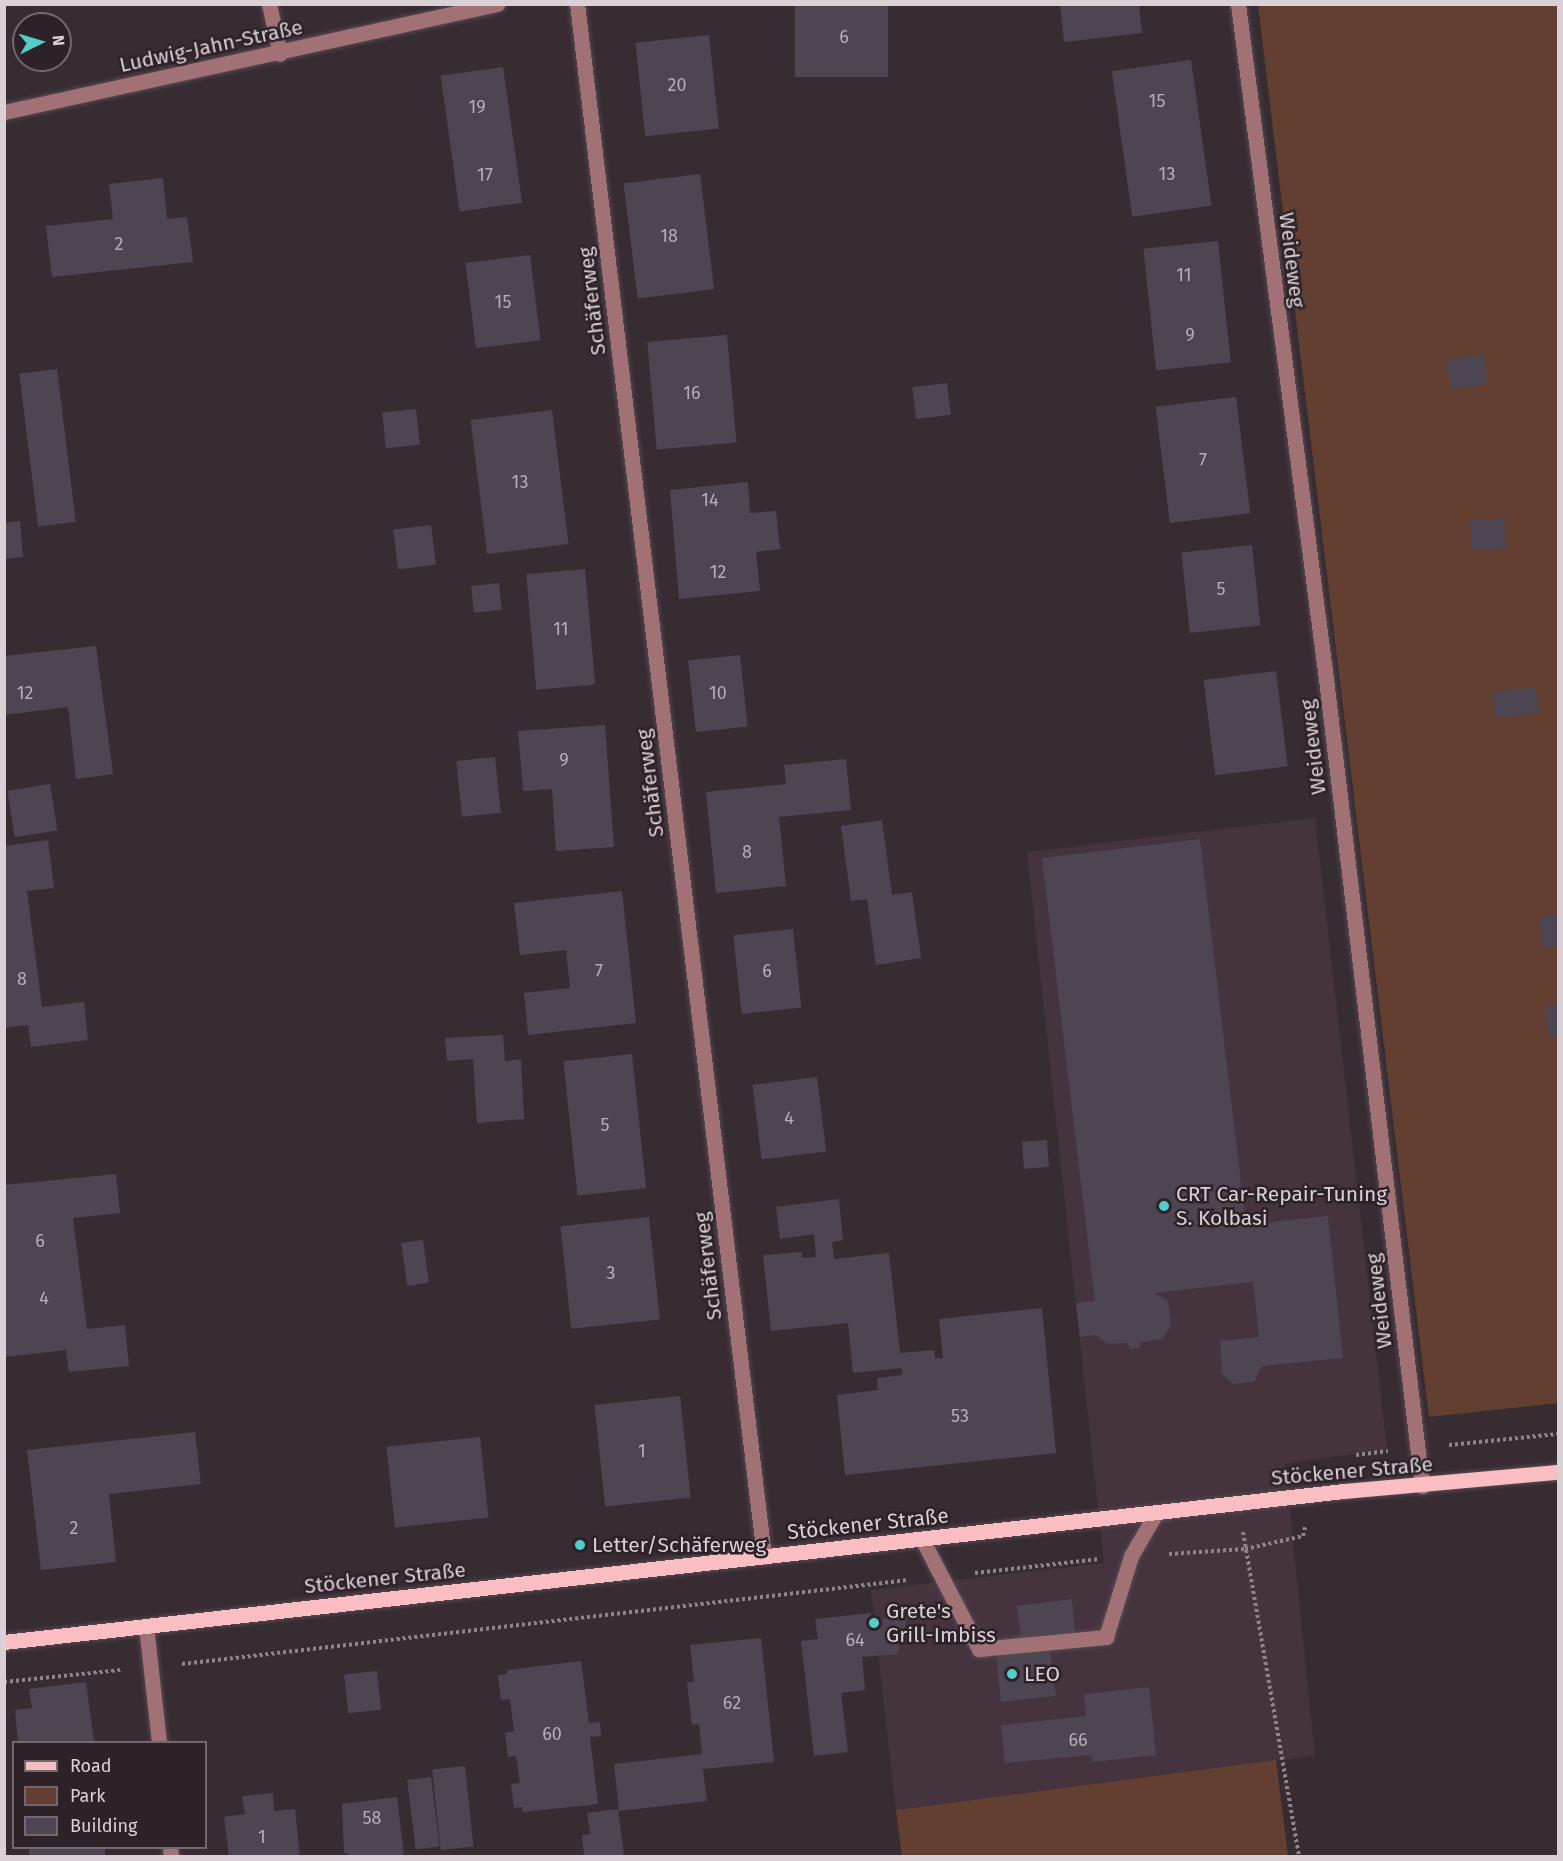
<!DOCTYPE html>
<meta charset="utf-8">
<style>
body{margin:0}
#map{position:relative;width:1563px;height:1861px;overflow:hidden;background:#382c33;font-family:"Fira Sans",sans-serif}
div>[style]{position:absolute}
.built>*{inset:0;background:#45333e}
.green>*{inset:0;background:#623f31}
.building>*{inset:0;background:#4d4652;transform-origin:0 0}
.path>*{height:4px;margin-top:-2px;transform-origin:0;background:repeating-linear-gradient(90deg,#8e848a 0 3px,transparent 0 6px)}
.roads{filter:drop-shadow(0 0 2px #554a50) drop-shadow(0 0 2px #554a50)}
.minor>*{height:15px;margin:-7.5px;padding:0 7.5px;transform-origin:7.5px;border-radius:7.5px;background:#a17175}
.major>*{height:15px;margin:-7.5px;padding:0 7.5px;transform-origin:7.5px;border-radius:7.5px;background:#f9bdc2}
.dots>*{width:16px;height:16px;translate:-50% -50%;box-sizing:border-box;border:3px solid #2e2229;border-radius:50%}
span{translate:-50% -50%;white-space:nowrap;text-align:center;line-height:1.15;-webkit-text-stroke:5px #2e2229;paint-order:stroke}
.number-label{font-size:18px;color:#b6aeb5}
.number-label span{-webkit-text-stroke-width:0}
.street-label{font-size:21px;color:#d9d1d6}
.poi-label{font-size:21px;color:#d9d1d6}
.left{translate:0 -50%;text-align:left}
.frame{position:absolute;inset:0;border:6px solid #d9d1d6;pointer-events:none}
.legend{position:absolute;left:12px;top:1741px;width:195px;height:108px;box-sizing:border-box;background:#2e2229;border:2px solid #72686e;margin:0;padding:8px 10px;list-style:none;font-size:18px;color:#d9d1d6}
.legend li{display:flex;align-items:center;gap:12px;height:30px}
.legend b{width:30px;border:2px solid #72686e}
.north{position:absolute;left:12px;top:12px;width:60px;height:60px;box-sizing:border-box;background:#2e2229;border:2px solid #72686e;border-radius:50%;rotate:85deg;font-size:16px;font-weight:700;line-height:24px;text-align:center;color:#d9d1d6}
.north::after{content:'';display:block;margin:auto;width:21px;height:27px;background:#54cdc9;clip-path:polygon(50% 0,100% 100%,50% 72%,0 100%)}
</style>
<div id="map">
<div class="built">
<i style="clip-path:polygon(1315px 818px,1387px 1449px,1285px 1464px,1315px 1756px,896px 1810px,871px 1590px,1104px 1563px,1027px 852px)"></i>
</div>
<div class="green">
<i style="clip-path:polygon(1258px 5px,1558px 5px,1558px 1403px,1429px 1417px)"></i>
<i style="clip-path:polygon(1276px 1760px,1288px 1856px,902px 1856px,896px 1810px)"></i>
</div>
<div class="building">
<i style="left:795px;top:4px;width:93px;height:73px"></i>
<i style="clip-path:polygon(1060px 5px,1139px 5px,1142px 33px,1064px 42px)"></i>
<i style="left:709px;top:35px;width:94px;height:74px;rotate:84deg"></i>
<i style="left:1191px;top:60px;width:147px;height:80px;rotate:82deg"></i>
<i style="left:503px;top:67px;width:137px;height:63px;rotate:82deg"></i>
<i style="left:700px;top:174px;width:116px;height:77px;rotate:83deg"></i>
<i style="clip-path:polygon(163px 178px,167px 219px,187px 217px,193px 262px,52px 277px,46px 226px,113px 219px,109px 184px)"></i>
<i style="left:1218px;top:241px;width:122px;height:75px;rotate:84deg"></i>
<i style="left:530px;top:255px;width:86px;height:65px;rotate:83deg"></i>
<i style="left:727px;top:335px;width:108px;height:80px;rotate:85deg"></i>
<i style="left:1484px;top:354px;width:30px;height:38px;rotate:82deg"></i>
<i style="left:57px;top:369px;width:154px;height:38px;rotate:83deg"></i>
<i style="left:947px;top:383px;width:32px;height:35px;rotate:83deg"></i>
<i style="left:1236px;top:397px;width:117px;height:81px;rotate:83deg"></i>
<i style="left:416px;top:409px;width:36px;height:34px;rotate:84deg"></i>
<i style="left:552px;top:410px;width:135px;height:82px;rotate:83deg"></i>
<i style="clip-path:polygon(748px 482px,750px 513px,776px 511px,780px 549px,756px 552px,760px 591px,679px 599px,670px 490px)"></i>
<i style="left:1504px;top:518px;width:30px;height:34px;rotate:86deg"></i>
<i style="clip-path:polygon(20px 521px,23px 557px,4px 559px,4px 523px)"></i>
<i style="left:431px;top:525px;width:40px;height:38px;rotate:83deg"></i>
<i style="left:1252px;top:545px;width:81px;height:71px;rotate:84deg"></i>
<i style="left:585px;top:569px;width:116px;height:59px;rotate:85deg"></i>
<i style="left:499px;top:583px;width:27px;height:28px;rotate:84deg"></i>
<i style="clip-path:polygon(96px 646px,113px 774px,76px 779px,68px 707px,4px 715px,4px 656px)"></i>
<i style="left:740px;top:655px;width:72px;height:52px;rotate:84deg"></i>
<i style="left:1276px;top:671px;width:96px;height:73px;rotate:83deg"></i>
<i style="left:1536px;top:687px;width:26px;height:44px;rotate:83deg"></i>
<i style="clip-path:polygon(605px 725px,614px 847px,556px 851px,552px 789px,523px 791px,518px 731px)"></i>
<i style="left:495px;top:757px;width:56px;height:39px;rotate:84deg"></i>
<i style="clip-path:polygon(846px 759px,851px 810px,779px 817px,786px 886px,716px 893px,706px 792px,786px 784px,784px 765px)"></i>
<i style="left:50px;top:784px;width:47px;height:43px;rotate:81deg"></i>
<i style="clip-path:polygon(882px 820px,892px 895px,912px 892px,921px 958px,876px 965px,867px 899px,851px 901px,841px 826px)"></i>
<i style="clip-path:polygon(1200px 839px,1246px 1225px,1328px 1216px,1343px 1358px,1262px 1366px,1254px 1382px,1233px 1384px,1222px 1373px,1220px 1341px,1259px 1337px,1253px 1282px,1155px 1293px,1168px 1301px,1171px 1326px,1162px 1339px,1141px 1342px,1140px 1348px,1130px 1349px,1128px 1343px,1108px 1344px,1095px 1335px,1080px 1337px,1076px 1303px,1095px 1301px,1042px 858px)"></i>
<i style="clip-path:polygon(48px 840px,54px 888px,27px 891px,42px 1007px,84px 1002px,88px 1040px,31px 1047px,28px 1025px,4px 1028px,4px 846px)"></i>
<i style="clip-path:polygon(622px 891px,636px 1023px,528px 1035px,524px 993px,570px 988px,566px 950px,520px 955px,514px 903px)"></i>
<i style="clip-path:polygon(1558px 915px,1558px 946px,1543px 948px,1539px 917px)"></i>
<i style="left:793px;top:929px;width:79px;height:60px;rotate:84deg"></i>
<i style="clip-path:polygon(1558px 1005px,1558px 1037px,1549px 1038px,1545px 1007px)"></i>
<i style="clip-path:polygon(503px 1035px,505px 1061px,521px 1059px,524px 1119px,477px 1123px,473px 1059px,447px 1061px,445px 1038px)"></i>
<i style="left:632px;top:1054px;width:135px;height:69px;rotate:84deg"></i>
<i style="left:817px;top:1077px;width:75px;height:65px;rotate:83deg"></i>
<i style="left:1047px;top:1140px;width:27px;height:25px;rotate:86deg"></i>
<i style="clip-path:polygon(116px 1174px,120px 1213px,73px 1218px,87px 1329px,125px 1325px,129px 1366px,69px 1372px,66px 1350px,5px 1357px,4px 1185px)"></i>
<i style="clip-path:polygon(839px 1199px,843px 1240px,832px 1242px,834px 1259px,889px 1253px,900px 1353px,934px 1350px,935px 1358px,943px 1358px,939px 1319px,1042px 1308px,1056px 1453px,845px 1475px,837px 1395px,878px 1390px,877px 1378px,902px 1375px,902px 1368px,853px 1373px,848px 1323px,771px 1331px,763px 1255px,802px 1252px,802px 1258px,816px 1257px,814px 1234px,780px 1239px,776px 1207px)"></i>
<i style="left:649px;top:1217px;width:103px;height:89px;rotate:84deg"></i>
<i style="left:423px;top:1240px;width:43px;height:22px;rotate:82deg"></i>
<i style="left:680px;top:1396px;width:102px;height:86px;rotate:84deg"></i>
<i style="clip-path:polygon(195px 1432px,201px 1484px,109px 1494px,116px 1562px,41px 1570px,27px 1450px)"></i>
<i style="left:480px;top:1437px;width:81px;height:94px;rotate:84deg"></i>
<i style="clip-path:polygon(1072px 1599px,1076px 1647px,1050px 1650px,1056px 1696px,1001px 1702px,996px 1655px,1023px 1652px,1017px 1606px)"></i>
<i style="clip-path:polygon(871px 1613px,872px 1620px,908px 1616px,897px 1654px,862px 1657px,865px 1690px,841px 1693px,848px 1752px,814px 1756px,801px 1641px,818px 1639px,815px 1619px)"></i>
<i style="clip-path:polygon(761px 1638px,774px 1762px,703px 1769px,707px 1801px,619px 1811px,614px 1764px,702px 1754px,699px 1724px,692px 1725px,687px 1682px,694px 1682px,690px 1645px)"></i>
<i style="clip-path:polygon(581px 1661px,589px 1723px,600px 1722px,601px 1736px,590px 1737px,598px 1804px,523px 1812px,522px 1807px,514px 1808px,511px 1784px,520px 1783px,516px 1756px,508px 1757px,505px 1733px,514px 1731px,510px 1699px,501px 1700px,498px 1675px,507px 1674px,507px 1670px)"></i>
<i style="left:377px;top:1671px;width:39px;height:33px;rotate:84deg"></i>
<i style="clip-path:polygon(86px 1682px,94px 1742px,18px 1742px,15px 1710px,32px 1708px,29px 1689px)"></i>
<i style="clip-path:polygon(1149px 1687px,1156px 1755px,1092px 1762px,1091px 1755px,1005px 1763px,1001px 1725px,1086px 1716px,1084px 1694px)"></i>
<i style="left:465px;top:1766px;width:81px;height:33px;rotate:84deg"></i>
<i style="left:431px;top:1777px;width:70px;height:24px;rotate:83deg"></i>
<i style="clip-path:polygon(273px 1793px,274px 1811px,295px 1809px,300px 1856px,229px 1856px,224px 1817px,245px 1814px,242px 1796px)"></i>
<i style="clip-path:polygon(397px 1797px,404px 1856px,348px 1856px,347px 1853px,344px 1853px,342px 1804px)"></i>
<i style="clip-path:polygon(618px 1809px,624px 1856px,584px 1856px,582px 1835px,590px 1834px,587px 1813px)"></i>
<i style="left:29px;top:1848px;width:76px;height:8px"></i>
</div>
<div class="path">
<i style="left:1449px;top:1445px;width:110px;rotate:-5.8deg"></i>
<i style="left:1356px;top:1455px;width:32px;rotate:-7deg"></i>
<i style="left:1243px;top:1532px;width:329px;rotate:80.2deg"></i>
<i style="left:1169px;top:1554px;width:76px;rotate:-3.8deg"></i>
<i style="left:1245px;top:1549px;width:59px;rotate:-12.6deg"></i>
<i style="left:1303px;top:1536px;width:9px;rotate:-77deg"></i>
<i style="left:975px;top:1573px;width:125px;rotate:-6.4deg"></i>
<i style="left:182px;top:1664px;width:731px;rotate:-6.6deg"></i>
<i style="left:4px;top:1682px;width:118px;rotate:-5.9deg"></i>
</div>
<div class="roads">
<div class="minor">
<i style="left:269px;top:4px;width:51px;rotate:77.6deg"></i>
<i style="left:577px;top:4px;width:1564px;rotate:83.13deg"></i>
<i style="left:1238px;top:4px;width:681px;rotate:82.57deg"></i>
<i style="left:1326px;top:679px;width:813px;rotate:83.22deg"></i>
<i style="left:4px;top:112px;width:505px;rotate:-12.36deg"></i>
<i style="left:922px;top:1539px;width:124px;rotate:62.6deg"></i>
<i style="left:979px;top:1649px;width:128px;rotate:-5.4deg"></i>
<i style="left:1106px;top:1637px;width:85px;rotate:-72.8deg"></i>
<i style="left:1131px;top:1556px;width:50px;rotate:-59.8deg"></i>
<i style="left:146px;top:1626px;width:117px;rotate:83.6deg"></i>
<i style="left:170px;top:1848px;width:8px;rotate:83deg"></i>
</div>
<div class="major">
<i style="left:4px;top:1642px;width:1347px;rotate:-6.43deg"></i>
<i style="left:1343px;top:1491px;width:216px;rotate:-5.1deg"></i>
</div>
</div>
<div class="dots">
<i style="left:1164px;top:1206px;background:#54cdc9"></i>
<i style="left:580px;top:1545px;background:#54cdc9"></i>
<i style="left:874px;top:1623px;background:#54cdc9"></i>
<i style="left:1012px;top:1674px;background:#54cdc9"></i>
</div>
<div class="number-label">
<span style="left:844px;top:37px">6</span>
<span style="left:677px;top:85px">20</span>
<span style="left:1157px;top:101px">15</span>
<span style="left:477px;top:107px">19</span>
<span style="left:1167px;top:174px">13</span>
<span style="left:485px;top:175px">17</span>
<span style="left:669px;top:236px">18</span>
<span style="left:119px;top:244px">2</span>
<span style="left:1184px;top:275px">11</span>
<span style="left:503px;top:302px">15</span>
<span style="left:1190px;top:335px">9</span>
<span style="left:692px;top:393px">16</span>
<span style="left:1203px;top:460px">7</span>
<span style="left:520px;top:482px">13</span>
<span style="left:710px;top:500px">14</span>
<span style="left:718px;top:572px">12</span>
<span style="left:1221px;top:589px">5</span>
<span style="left:561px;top:629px">11</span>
<span style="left:25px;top:693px">12</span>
<span style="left:718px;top:693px">10</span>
<span style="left:564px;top:760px">9</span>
<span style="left:747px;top:852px">8</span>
<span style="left:599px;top:971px">7</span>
<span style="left:767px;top:971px">6</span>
<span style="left:22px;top:979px">8</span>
<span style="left:789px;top:1118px">4</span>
<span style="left:605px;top:1125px">5</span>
<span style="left:40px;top:1241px">6</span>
<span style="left:611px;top:1273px">3</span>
<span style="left:44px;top:1298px">4</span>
<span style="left:960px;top:1416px">53</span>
<span style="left:642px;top:1451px">1</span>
<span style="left:74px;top:1528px">2</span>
<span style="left:855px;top:1640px">64</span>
<span style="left:732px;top:1703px">62</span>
<span style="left:552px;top:1734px">60</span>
<span style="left:1078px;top:1740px">66</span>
<span style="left:372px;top:1818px">58</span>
<span style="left:262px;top:1837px">1</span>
</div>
<div class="street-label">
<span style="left:211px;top:46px;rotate:-12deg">Ludwig-Jahn-Straße</span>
<span style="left:1292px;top:260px;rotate:83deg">Weideweg</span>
<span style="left:592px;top:301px;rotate:-97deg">Schäferweg</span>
<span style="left:1313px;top:747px;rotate:-97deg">Weideweg</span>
<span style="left:650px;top:783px;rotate:-97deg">Schäferweg</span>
<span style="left:708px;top:1266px;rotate:-97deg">Schäferweg</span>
<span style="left:1379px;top:1301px;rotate:-97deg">Weideweg</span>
<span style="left:1352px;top:1471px;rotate:-5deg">Stöckener Straße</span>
<span style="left:868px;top:1524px;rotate:-6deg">Stöckener Straße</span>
<span style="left:385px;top:1578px;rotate:-6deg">Stöckener Straße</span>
</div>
<div class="poi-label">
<span class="left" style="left:1176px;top:1206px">CRT Car-Repair-Tuning<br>S. Kolbasi</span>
<span class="left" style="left:592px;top:1545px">Letter/Schäferweg</span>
<span class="left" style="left:886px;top:1623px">Grete's<br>Grill-Imbiss</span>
<span class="left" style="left:1024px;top:1674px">LEO</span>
</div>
<div class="frame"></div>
<ul class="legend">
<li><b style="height:8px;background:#f9bdc2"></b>Road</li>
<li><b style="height:16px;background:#623f31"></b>Park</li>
<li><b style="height:16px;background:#4d4652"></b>Building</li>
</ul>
<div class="north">N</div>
</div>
